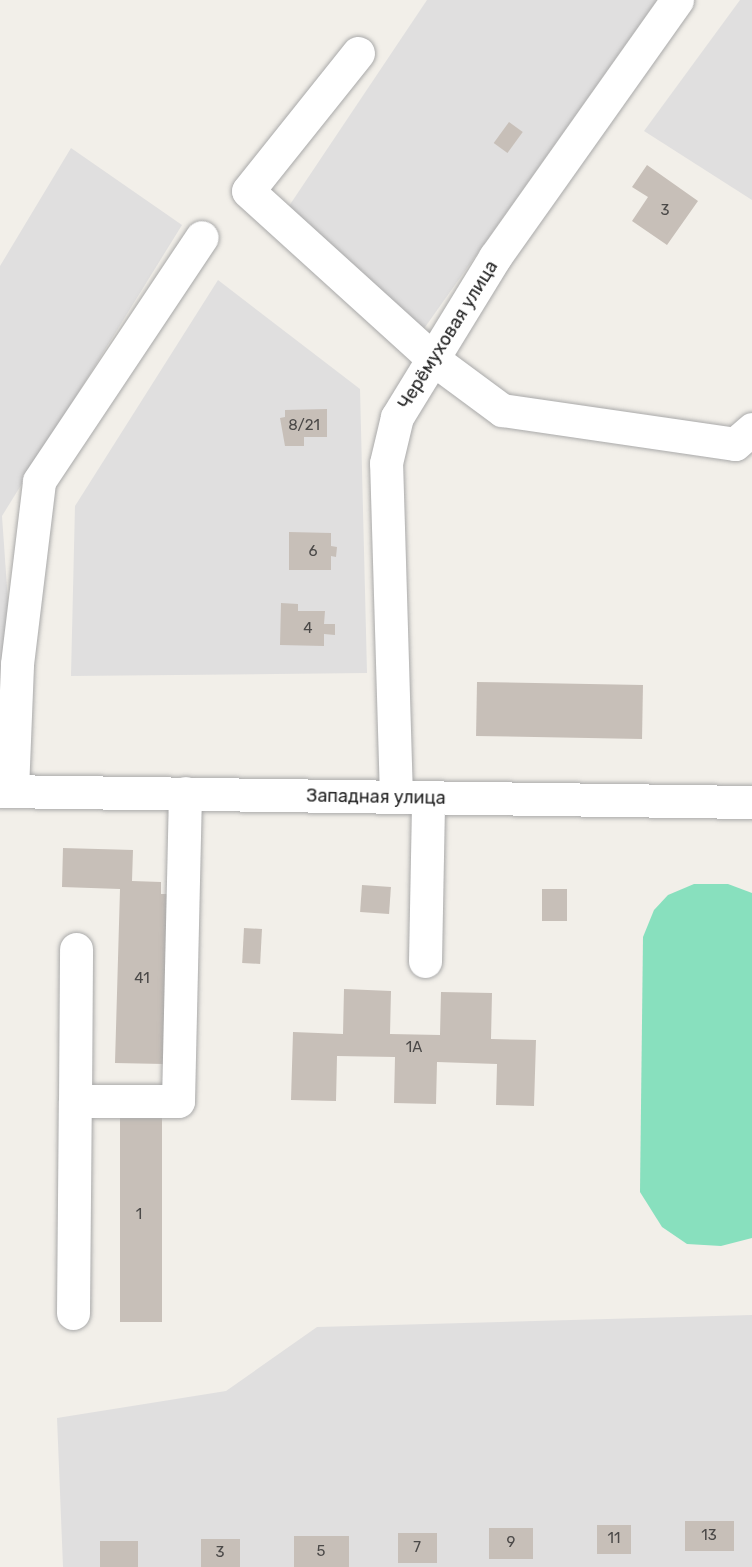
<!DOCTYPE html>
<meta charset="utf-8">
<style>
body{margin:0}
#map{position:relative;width:752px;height:1567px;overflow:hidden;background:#f2efe9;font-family:Rubik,sans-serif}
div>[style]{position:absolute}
.residential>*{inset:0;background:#e0dfdf}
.pitch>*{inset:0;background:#88e0be}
.building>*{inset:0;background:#c7bfb8;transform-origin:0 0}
.roads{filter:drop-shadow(0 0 2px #a9a9a9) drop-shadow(0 0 2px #a9a9a9)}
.minor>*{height:33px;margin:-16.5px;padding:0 16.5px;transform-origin:16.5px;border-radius:16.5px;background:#fff}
span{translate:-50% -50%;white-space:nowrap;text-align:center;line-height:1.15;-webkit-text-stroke:4.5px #fff;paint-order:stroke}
.number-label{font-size:15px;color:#4b4948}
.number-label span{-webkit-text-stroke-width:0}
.street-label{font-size:18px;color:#222}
</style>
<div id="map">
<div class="residential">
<i style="clip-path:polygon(427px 0,657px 0,423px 330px,285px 212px)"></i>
<i style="clip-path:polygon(740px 0,752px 0,752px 200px,644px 131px)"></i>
<i style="clip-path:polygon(71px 148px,182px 225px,2px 516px,12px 659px,0 679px,0 266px)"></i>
<i style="clip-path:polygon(218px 280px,360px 389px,367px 673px,71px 676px,75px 506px)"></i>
<i style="clip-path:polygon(752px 1315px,752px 1567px,63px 1567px,57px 1418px,226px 1391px,317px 1327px)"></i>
</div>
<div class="pitch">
<i style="clip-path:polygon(694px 884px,728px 884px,752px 893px,752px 1238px,721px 1246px,687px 1244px,662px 1227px,640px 1192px,643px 937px,654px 910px,668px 895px)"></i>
</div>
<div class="building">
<i style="left:509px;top:122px;width:17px;height:26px;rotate:36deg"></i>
<i style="clip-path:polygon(647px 165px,698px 201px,667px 245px,632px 221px,648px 197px,632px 187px)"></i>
<i style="clip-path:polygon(327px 409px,327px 437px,304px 437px,304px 446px,285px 446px,280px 418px,285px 417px,285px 410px)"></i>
<i style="clip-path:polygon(289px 532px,331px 533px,331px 546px,337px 547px,336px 557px,331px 556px,331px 570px,289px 570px)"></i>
<i style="clip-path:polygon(281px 603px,298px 604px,298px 611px,325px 611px,324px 624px,335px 624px,335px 635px,324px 634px,324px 646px,280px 645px)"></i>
<i style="left:477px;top:682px;width:166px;height:54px;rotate:1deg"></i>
<i style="clip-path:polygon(63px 848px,133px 850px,132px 881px,161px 882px,161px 894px,169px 894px,164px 1064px,115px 1063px,120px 889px,62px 887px)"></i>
<i style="left:362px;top:885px;width:29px;height:27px;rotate:4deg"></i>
<i style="left:542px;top:889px;width:25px;height:32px"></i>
<i style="left:244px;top:928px;width:18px;height:35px;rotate:3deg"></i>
<i style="clip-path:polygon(344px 989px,391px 991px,390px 1034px,440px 1035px,441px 992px,492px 993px,491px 1039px,536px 1040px,534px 1106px,496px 1105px,497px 1064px,437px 1062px,436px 1104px,394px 1103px,395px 1057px,337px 1056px,336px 1101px,291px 1100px,293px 1032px,343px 1034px)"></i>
<i style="left:120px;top:1109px;width:42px;height:213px"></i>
<i style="left:734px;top:1521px;width:30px;height:49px;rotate:90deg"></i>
<i style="left:597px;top:1525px;width:34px;height:29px"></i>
<i style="left:489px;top:1528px;width:44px;height:31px"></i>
<i style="left:398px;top:1533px;width:39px;height:30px"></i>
<i style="left:294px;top:1536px;width:55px;height:31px"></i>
<i style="left:201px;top:1539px;width:39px;height:28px"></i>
<i style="left:100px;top:1541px;width:38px;height:26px"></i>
</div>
<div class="roads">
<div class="minor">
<i style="left:358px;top:53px;width:176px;rotate:128.6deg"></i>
<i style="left:248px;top:191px;width:250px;rotate:42.2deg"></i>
<i style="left:433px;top:359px;width:86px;rotate:36.5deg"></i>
<i style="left:502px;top:410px;width:235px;rotate:8.3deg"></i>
<i style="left:735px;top:444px;width:23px;rotate:-41deg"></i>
<i style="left:12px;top:790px;width:126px;rotate:-87.7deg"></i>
<i style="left:17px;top:664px;width:184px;rotate:-83.1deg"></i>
<i style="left:39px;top:481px;width:293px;rotate:-56.3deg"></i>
<i style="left:0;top:791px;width:752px;rotate:0.84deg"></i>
<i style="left:396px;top:797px;width:334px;rotate:-91.7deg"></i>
<i style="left:386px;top:463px;width:47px;rotate:-76.6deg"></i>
<i style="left:397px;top:417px;width:188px;rotate:-58.5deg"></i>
<i style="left:495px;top:257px;width:315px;rotate:-54.7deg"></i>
<i style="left:425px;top:961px;width:163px;rotate:-88.9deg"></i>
<i style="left:75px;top:1101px;width:152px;rotate:-89.6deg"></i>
<i style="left:73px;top:1313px;width:212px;rotate:-89.5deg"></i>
<i style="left:75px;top:1101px;width:103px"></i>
<i style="left:178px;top:1101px;width:308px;rotate:-88.7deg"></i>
</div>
</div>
<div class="number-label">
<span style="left:665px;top:211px">3</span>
<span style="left:304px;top:426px">8/21</span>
<span style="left:313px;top:552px">6</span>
<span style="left:308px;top:629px">4</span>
<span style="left:142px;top:979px">41</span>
<span style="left:414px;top:1048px">1А</span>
<span style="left:139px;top:1215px">1</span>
<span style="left:709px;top:1536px">13</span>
<span style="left:614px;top:1539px">11</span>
<span style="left:511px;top:1543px">9</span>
<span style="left:417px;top:1548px">7</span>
<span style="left:321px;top:1552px">5</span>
<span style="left:220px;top:1553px">3</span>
</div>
<div class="street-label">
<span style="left:448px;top:335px;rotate:-58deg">Черёмуховая улица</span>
<span style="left:376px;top:797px;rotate:1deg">Западная улица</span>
</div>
</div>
